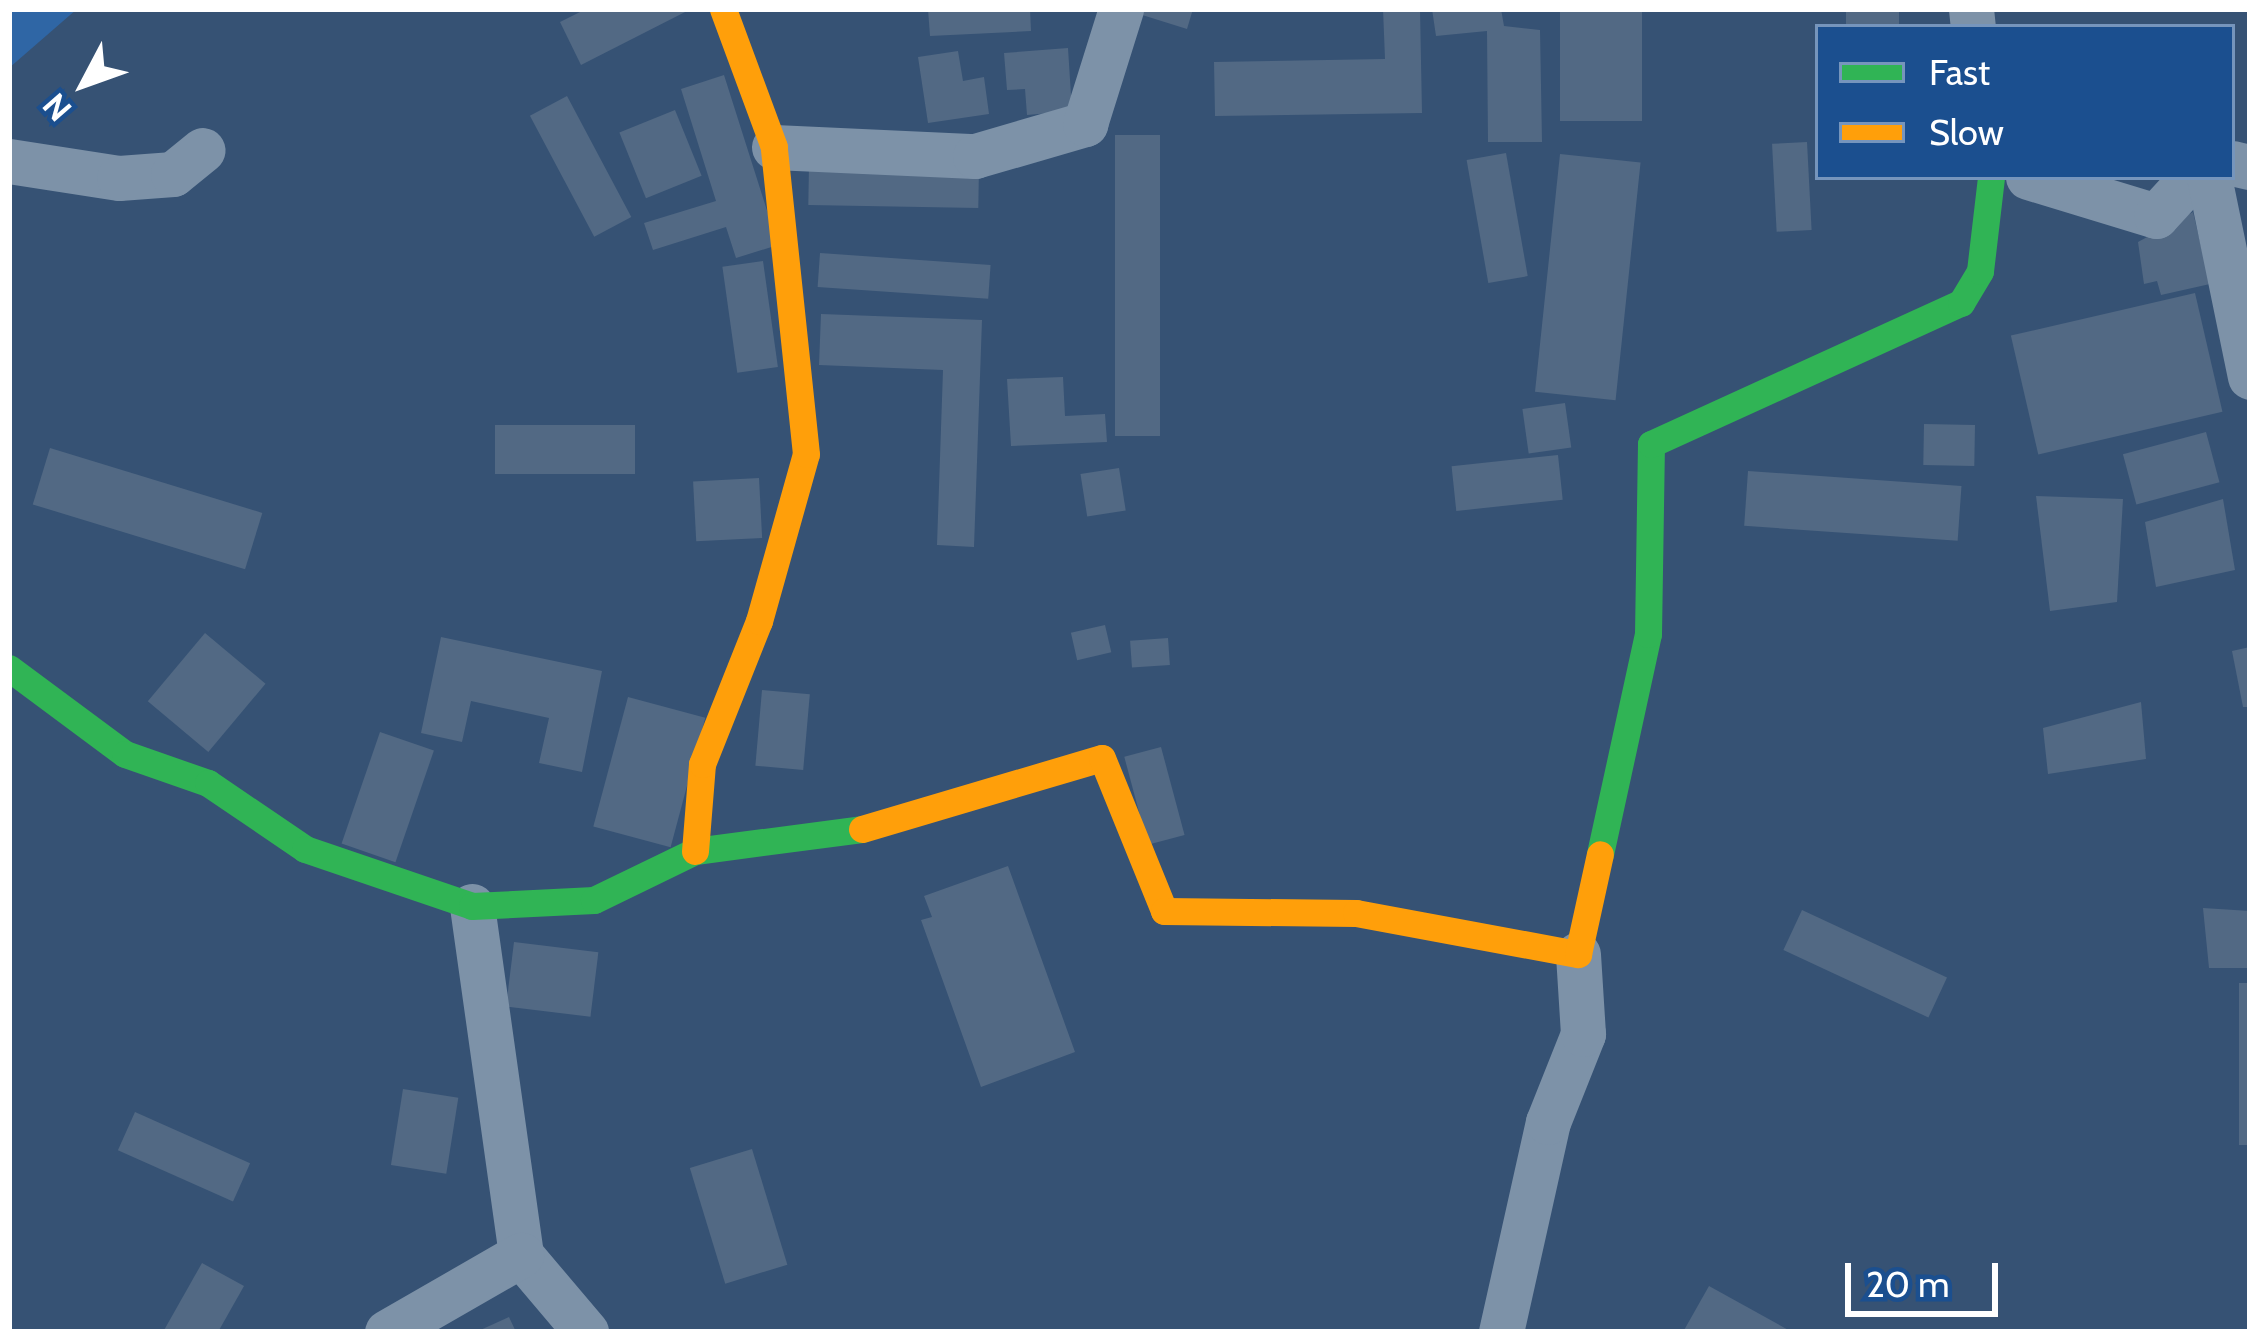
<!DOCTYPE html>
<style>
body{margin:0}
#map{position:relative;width:2259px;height:1341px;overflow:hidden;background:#365274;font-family:Cabin,sans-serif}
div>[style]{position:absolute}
.green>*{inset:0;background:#2f66a5}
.building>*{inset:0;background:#526984;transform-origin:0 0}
.street>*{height:45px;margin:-22.5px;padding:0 22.5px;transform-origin:22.5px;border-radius:22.5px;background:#7d92a8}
.fast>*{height:27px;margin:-13.5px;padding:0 13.5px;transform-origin:13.5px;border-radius:13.5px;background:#30b455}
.slow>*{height:27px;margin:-13.5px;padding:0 13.5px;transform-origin:13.5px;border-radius:13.5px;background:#ff9f0a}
span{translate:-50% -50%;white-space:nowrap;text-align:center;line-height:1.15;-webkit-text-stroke:12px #1b4f8f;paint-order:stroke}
.frame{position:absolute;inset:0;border:12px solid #fff;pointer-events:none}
.legend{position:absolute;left:1815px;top:24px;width:420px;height:156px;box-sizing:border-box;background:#1b4f8f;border:3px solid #7695bc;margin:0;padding:15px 21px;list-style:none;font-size:36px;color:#fff}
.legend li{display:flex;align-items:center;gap:24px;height:60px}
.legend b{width:60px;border:3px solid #7695bc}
.north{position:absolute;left:24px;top:24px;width:120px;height:120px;-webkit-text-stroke:9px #1b4f8f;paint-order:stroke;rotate:229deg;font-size:33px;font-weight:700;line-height:48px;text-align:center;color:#fff}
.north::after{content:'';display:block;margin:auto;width:42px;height:54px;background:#fff;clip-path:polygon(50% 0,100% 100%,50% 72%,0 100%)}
.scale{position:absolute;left:1845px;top:1263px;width:153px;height:54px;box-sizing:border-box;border:6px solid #fff;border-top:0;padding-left:15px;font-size:36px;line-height:42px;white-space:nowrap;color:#fff;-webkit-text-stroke:9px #1b4f8f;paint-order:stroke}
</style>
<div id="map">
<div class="green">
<i style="clip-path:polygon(9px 9px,77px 9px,9px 68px)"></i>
</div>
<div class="building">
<i style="clip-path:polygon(586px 9px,691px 9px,581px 65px,560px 22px)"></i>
<i style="clip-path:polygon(928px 9px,1030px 9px,1031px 31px,930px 36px)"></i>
<i style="clip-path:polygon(1123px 9px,1193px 9px,1187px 29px)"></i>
<i style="clip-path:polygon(1383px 9px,1420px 9px,1422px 113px,1215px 116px,1214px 62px,1385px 59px)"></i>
<i style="clip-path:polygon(1432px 9px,1501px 9px,1504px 26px,1540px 30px,1542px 142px,1488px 142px,1487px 31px,1436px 36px)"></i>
<i style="left:1560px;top:9px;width:82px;height:112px"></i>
<i style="left:1846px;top:9px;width:53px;height:18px"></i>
<i style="clip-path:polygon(1068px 48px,1072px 111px,1027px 115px,1025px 89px,1007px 90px,1004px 53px)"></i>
<i style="clip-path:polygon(958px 51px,963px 81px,984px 77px,989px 114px,928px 123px,918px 57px)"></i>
<i style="clip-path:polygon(724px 75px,778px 245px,736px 258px,726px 227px,653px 250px,644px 223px,716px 201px,681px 89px)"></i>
<i style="left:567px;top:96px;width:137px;height:42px;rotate:62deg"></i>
<i style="left:675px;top:110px;width:71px;height:60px;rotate:68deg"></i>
<i style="left:1115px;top:135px;width:45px;height:301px"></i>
<i style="left:1807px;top:142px;width:88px;height:35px;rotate:87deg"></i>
<i style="left:1506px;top:153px;width:125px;height:40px;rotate:80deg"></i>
<i style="left:1560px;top:154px;width:81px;height:239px;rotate:6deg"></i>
<i style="left:809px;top:165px;width:170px;height:40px;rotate:1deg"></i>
<i style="clip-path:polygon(2193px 212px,2210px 284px,2161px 295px,2157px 281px,2144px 284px,2138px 242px)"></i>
<i style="left:820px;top:253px;width:171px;height:34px;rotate:4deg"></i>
<i style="left:763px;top:261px;width:107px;height:41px;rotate:82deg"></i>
<i style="left:2195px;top:293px;width:122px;height:189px;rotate:77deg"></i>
<i style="clip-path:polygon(821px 314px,982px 320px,974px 547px,937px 545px,943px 370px,819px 365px)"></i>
<i style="clip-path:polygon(1063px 377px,1065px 416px,1105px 414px,1107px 442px,1011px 446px,1007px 379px)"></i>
<i style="left:1565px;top:403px;width:45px;height:43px;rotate:82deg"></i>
<i style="left:1924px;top:424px;width:51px;height:41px;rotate:1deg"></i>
<i style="left:495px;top:425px;width:140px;height:49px"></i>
<i style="left:2206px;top:432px;width:52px;height:86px;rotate:75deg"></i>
<i style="left:50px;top:448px;width:222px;height:59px;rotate:17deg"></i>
<i style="left:1558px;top:455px;width:45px;height:107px;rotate:84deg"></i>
<i style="left:1119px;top:468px;width:43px;height:39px;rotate:81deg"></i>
<i style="left:1748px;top:471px;width:214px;height:55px;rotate:4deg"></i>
<i style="left:759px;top:478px;width:60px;height:66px;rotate:87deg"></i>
<i style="clip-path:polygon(2036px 496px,2123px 499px,2117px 602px,2050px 611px)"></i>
<i style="clip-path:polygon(2223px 499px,2235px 570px,2156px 587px,2145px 522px)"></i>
<i style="left:1105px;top:625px;width:28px;height:35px;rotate:77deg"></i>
<i style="left:205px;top:633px;width:79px;height:89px;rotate:40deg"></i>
<i style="clip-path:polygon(441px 637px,602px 671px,582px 772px,539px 763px,549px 718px,471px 701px,462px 742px,421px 733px)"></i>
<i style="left:1168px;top:638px;width:27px;height:38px;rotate:86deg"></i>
<i style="clip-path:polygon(2250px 647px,2250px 707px,2243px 707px,2232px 651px)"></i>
<i style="left:762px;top:690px;width:48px;height:76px;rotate:5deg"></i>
<i style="left:628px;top:697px;width:80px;height:134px;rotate:15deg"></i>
<i style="clip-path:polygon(2141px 702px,2146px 759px,2048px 774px,2043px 728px)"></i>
<i style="left:380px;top:732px;width:57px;height:118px;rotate:19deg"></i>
<i style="left:1161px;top:747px;width:91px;height:38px;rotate:75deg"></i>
<i style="clip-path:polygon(1008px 866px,1075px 1052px,981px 1087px,921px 920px,932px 917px,924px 896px)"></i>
<i style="clip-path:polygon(2203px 908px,2250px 911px,2250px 968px,2209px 968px)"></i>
<i style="left:1802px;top:910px;width:160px;height:44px;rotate:25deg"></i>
<i style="left:514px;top:942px;width:85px;height:65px;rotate:7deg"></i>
<i style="left:2239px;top:983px;width:11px;height:162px"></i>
<i style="left:403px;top:1089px;width:56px;height:77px;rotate:9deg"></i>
<i style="left:135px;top:1112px;width:126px;height:42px;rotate:24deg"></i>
<i style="left:752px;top:1149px;width:121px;height:65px;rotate:73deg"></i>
<i style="clip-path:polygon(202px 1263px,244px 1286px,218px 1332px,163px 1332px)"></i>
<i style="clip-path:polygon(1709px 1286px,1792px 1332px,1683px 1332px)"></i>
<i style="clip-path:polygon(509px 1317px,516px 1332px,476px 1332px)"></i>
</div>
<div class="street">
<i style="left:1971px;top:9px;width:18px;rotate:84deg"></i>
<i style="left:774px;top:147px;width:201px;rotate:2.6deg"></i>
<i style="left:975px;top:156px;width:115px;rotate:-16.2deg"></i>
<i style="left:1085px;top:124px;width:121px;rotate:-72.6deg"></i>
<i style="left:9px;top:161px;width:111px;rotate:8.8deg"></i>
<i style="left:119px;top:178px;width:54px;rotate:-4.2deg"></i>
<i style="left:173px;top:174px;width:38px;rotate:-39deg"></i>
<i style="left:2232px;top:163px;width:18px;rotate:13deg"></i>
<i style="left:2028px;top:177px;width:134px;rotate:16.9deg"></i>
<i style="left:2156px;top:216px;width:53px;rotate:-47.3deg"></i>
<i style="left:2209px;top:177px;width:204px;rotate:78.4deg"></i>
<i style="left:472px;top:906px;width:352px;rotate:82deg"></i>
<i style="left:521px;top:1255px;width:101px;rotate:49.8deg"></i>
<i style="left:387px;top:1332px;width:155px;rotate:-29.9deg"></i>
<i style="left:1501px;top:1332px;width:215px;rotate:-77.4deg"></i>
<i style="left:1548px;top:1122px;width:95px;rotate:-68.3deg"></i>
<i style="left:1583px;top:1034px;width:80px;rotate:-93.6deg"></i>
</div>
<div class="fast">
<i style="left:9px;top:668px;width:144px;rotate:36.6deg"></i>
<i style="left:125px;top:754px;width:88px;rotate:19.3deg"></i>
<i style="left:208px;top:783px;width:117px;rotate:34.2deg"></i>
<i style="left:305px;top:849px;width:176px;rotate:18.8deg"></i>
<i style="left:472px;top:906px;width:122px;rotate:-2.8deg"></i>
<i style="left:594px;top:900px;width:112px;rotate:-25.9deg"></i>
<i style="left:695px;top:851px;width:168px;rotate:-7.5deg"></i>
<i style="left:1600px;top:854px;width:225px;rotate:-77.7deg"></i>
<i style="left:1648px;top:634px;width:190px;rotate:-89.1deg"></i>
<i style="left:1651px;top:444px;width:341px;rotate:-24.5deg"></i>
<i style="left:1961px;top:303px;width:37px;rotate:-59deg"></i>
<i style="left:1980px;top:271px;width:95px;rotate:-83.3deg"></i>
</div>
<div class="slow">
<i style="left:862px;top:829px;width:250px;rotate:-16.5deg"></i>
<i style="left:1102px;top:758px;width:165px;rotate:67.9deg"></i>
<i style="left:1164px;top:911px;width:192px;rotate:0.6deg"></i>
<i style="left:1356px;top:913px;width:226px;rotate:10.5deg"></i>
<i style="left:1578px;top:954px;width:102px;rotate:-77.6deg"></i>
<i style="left:695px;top:851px;width:87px;rotate:-85.4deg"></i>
<i style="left:702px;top:764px;width:154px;rotate:-68.3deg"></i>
<i style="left:759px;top:621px;width:173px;rotate:-74.3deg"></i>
<i style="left:806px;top:454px;width:309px;rotate:-96deg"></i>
<i style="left:774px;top:147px;width:147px;rotate:-110.3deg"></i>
</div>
<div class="frame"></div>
<ul class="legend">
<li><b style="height:15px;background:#30b455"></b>Fast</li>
<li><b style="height:15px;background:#ff9f0a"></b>Slow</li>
</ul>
<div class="north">N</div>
<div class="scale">20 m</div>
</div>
